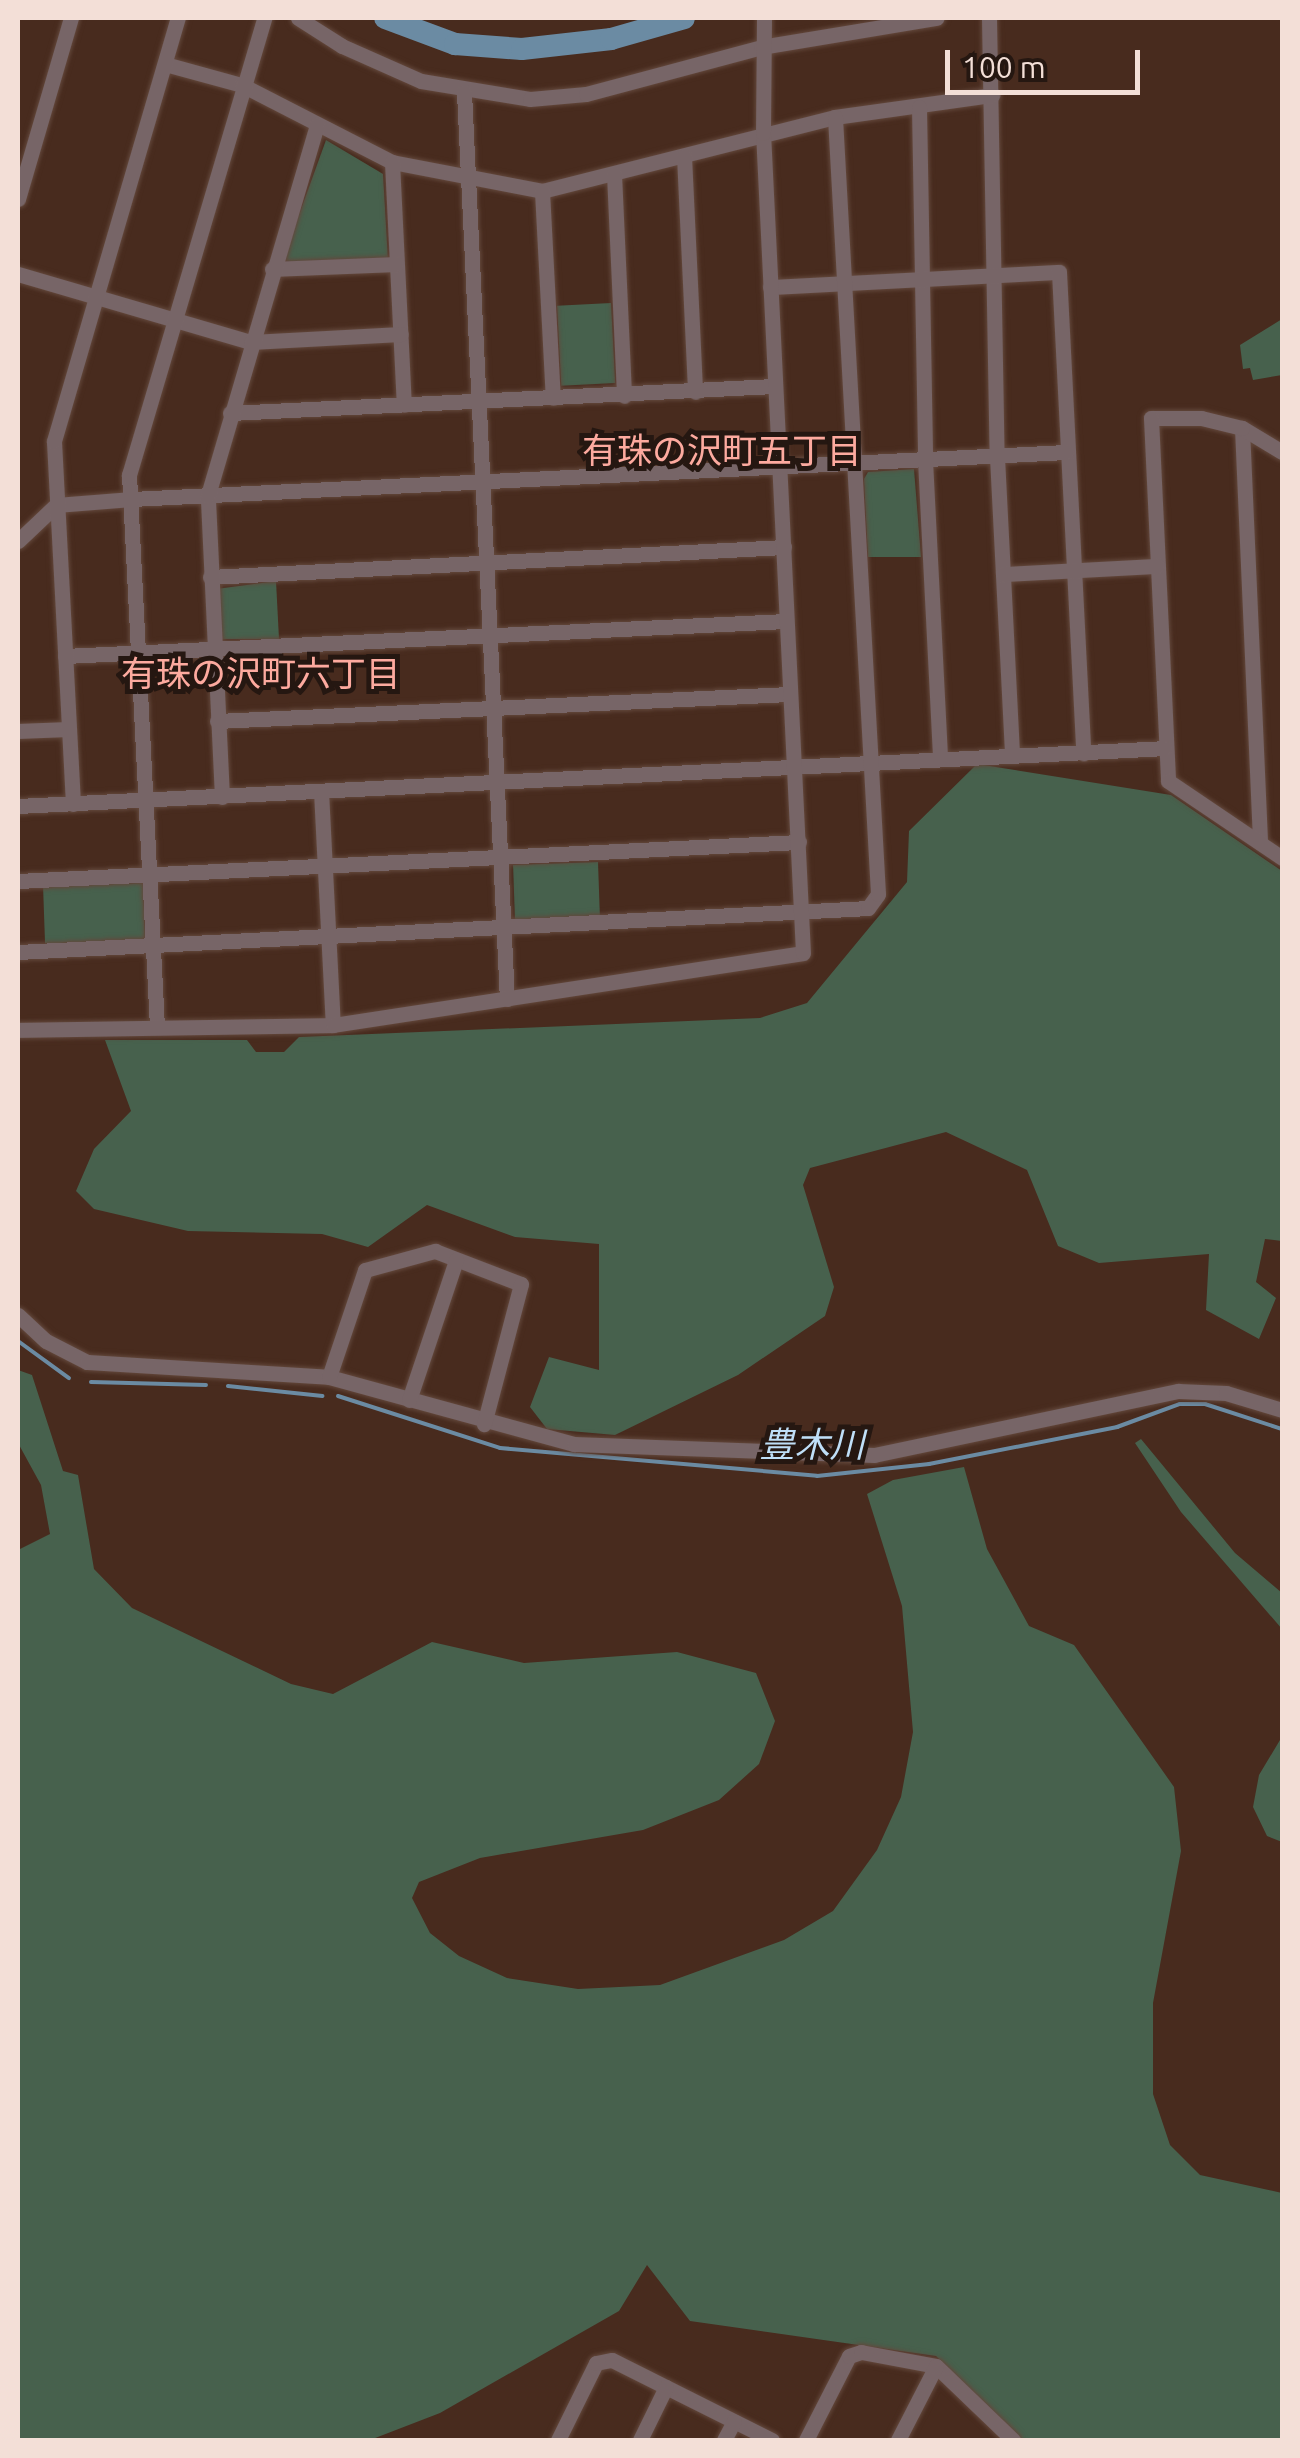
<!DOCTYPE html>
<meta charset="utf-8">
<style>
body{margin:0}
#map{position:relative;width:1300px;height:2458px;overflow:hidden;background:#482b1e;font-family:Ubuntu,"Noto Sans JP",sans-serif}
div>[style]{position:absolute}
.green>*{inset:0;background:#47614d;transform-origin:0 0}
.stream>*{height:4px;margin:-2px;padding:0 2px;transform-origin:2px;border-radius:2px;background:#6b8ba3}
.river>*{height:22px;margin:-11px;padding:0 11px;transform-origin:11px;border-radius:11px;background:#6b8ba3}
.roads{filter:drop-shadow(0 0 2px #63483c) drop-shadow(0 0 2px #63483c)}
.street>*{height:15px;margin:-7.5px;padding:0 7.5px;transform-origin:7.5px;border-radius:7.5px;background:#776567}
span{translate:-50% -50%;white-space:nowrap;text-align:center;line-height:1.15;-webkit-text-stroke:10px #251711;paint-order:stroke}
.neighbourhood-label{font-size:35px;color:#fdaa9f}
.water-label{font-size:35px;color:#bfdff8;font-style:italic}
.frame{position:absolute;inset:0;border:20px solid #f3dfd7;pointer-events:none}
.scale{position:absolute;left:945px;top:50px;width:195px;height:45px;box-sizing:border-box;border:5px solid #f3dfd7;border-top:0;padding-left:12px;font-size:30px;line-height:35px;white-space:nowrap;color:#f3dfd7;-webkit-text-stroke:8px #251711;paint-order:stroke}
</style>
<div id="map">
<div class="green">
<i style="clip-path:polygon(326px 140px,383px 174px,388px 260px,287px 264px,283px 259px)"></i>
<i style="left:611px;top:303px;width:80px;height:54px;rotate:87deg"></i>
<i style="clip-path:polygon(1282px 319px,1282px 375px,1253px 380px,1250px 368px,1243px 369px,1240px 345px)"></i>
<i style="clip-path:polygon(914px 469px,921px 557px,868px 557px,864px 479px,868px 472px)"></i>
<i style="clip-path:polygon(276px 581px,279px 639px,219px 639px,216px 589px)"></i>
<i style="clip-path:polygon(977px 764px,1171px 795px,1282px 871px,1282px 1241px,1265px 1239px,1256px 1282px,1276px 1298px,1259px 1339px,1206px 1310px,1209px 1254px,1099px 1263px,1058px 1246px,1027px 1170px,946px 1132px,810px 1168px,803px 1185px,834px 1287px,825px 1316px,738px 1375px,615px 1435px,547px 1429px,530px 1407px,549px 1357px,599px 1370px,599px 1244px,515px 1237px,427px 1205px,368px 1247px,322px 1234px,188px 1231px,94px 1209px,76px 1191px,94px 1149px,131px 1111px,105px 1040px,247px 1040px,256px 1052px,284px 1052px,299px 1037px,760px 1018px,807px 1003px,907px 882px,909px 831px)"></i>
<i style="left:598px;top:862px;width:55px;height:85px;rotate:88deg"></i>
<i style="left:143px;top:883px;width:57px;height:100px;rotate:88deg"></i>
<i style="clip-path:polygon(18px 1370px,32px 1375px,63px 1471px,78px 1475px,94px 1569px,132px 1608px,291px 1684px,333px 1694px,432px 1642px,524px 1663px,677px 1652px,756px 1673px,775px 1721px,759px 1764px,719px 1800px,643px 1830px,480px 1858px,419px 1882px,412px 1898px,430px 1933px,459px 1956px,507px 1978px,578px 1989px,660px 1985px,784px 1940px,833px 1911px,877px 1850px,901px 1797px,913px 1732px,902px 1606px,867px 1494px,893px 1480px,964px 1467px,987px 1549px,1029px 1626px,1074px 1645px,1174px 1787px,1181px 1851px,1153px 2003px,1153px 2094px,1170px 2145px,1200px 2175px,1282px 2193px,1282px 2440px,1022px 2440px,936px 2356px,690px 2321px,647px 2265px,619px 2311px,440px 2413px,370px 2440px,18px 2440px,18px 1550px,50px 1534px,41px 1485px,18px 1443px)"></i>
<i style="clip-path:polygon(1141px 1439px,1235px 1553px,1282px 1593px,1282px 1629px,1181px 1512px,1135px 1443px)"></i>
<i style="clip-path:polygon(1282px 1709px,1282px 1842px,1267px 1836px,1253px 1807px,1259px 1775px,1280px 1740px)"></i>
</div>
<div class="stream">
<i style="left:18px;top:1341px;width:63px;rotate:36deg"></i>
<i style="left:91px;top:1382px;width:115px;rotate:1.5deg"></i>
<i style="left:228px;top:1386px;width:95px;rotate:6.1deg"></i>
<i style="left:338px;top:1396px;width:170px;rotate:17.8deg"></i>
<i style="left:500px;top:1448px;width:318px;rotate:5deg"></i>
<i style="left:817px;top:1476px;width:113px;rotate:-6.1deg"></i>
<i style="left:929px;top:1464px;width:192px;rotate:-11.1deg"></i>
<i style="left:1117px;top:1427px;width:67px;rotate:-20.1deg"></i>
<i style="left:1180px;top:1404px;width:25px"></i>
<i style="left:1205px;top:1404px;width:81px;rotate:18deg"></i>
</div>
<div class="river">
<i style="left:385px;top:18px;width:75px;rotate:20.4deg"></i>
<i style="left:455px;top:44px;width:67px;rotate:4.3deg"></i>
<i style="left:522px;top:49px;width:90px;rotate:-6.4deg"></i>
<i style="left:611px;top:39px;width:76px;rotate:-16deg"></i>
</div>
<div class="roads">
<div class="street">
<i style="left:298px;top:18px;width:52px;rotate:32.5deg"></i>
<i style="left:342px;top:46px;width:86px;rotate:23.9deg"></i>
<i style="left:421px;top:81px;width:110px;rotate:9.4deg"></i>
<i style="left:530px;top:99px;width:56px;rotate:-5.1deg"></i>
<i style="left:586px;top:94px;width:181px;rotate:-15deg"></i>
<i style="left:761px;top:47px;width:178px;rotate:-9.4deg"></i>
<i style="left:989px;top:18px;width:439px;rotate:89deg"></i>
<i style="left:997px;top:457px;width:298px;rotate:87.1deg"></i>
<i style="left:165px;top:64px;width:80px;rotate:15.3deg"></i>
<i style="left:242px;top:85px;width:169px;rotate:27.2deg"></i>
<i style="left:392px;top:162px;width:153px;rotate:10.9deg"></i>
<i style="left:542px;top:191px;width:302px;rotate:-14.2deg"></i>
<i style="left:835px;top:117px;width:159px;rotate:-8deg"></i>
<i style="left:464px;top:92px;width:908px;rotate:87.29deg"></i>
<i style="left:919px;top:107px;width:353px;rotate:89deg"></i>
<i style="left:925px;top:460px;width:299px;rotate:87.1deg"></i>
<i style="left:684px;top:156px;width:236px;rotate:87.3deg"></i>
<i style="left:392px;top:162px;width:243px;rotate:87.2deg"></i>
<i style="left:614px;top:174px;width:222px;rotate:87.4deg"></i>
<i style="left:542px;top:191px;width:207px;rotate:87deg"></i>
<i style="left:18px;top:199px;width:189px;rotate:-73.7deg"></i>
<i style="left:272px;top:269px;width:124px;rotate:-2.3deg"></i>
<i style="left:18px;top:274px;width:243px;rotate:16.3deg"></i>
<i style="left:251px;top:342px;width:150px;rotate:-3.1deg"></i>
<i style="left:770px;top:287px;width:289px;rotate:-3deg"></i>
<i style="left:1059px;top:272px;width:482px;rotate:87.1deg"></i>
<i style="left:230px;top:413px;width:546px;rotate:-2.84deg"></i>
<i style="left:1242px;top:428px;width:415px;rotate:87.5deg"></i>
<i style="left:1282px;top:452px;width:47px;rotate:-149deg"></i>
<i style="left:1242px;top:428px;width:42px;rotate:-166.3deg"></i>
<i style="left:1201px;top:418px;width:50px;rotate:180deg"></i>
<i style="left:1151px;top:418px;width:363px;rotate:87.3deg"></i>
<i style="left:1168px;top:781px;width:138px;rotate:34deg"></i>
<i style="left:18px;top:541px;width:52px;rotate:-43.5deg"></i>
<i style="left:56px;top:505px;width:76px;rotate:-4.5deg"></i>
<i style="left:132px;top:499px;width:936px;rotate:-2.88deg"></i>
<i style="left:1003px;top:574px;width:154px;rotate:-3deg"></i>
<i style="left:210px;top:577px;width:575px;rotate:-2.99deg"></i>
<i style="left:65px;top:656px;width:722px;rotate:-2.78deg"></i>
<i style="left:217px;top:721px;width:574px;rotate:-2.7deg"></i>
<i style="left:18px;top:731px;width:50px;rotate:-2.3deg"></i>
<i style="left:321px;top:791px;width:234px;rotate:87.1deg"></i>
<i style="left:222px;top:797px;width:302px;rotate:-92.7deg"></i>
<i style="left:208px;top:495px;width:386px;rotate:-73.6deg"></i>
<i style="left:73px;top:804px;width:363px;rotate:-93deg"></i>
<i style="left:54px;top:441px;width:441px;rotate:-73.7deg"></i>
<i style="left:18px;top:806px;width:1148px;rotate:-2.89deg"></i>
<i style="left:18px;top:881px;width:782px;rotate:-2.86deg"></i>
<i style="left:18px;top:952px;width:851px;rotate:-2.96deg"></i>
<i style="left:868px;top:908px;width:17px;rotate:-54deg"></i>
<i style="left:878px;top:894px;width:778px;rotate:-93.17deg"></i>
<i style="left:157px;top:1027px;width:553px;rotate:-92.9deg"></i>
<i style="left:129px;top:475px;width:477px;rotate:-73.5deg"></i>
<i style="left:18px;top:1030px;width:315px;rotate:-0.9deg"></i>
<i style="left:333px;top:1025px;width:475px;rotate:-8.7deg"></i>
<i style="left:803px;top:953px;width:821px;rotate:-92.79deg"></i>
<i style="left:763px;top:133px;width:115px;rotate:-89.5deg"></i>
<i style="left:18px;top:1315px;width:38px;rotate:43deg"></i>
<i style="left:46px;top:1341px;width:46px;rotate:27.1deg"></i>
<i style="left:87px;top:1362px;width:242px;rotate:3.5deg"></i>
<i style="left:329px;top:1377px;width:254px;rotate:15.3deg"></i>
<i style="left:574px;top:1444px;width:300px;rotate:2.1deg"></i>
<i style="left:874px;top:1455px;width:311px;rotate:-11.9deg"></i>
<i style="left:1178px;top:1391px;width:48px;rotate:2.4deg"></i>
<i style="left:1226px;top:1393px;width:59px;rotate:16.9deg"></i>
<i style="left:329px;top:1377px;width:113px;rotate:-71.4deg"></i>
<i style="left:365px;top:1270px;width:73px;rotate:-15.2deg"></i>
<i style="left:435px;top:1251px;width:92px;rotate:21deg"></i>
<i style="left:521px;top:1284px;width:145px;rotate:104.8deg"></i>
<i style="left:409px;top:1400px;width:148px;rotate:-71.4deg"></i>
<i style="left:558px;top:2440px;width:86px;rotate:-63.7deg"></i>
<i style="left:596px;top:2363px;width:16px;rotate:-11deg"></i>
<i style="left:612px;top:2360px;width:179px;rotate:26.6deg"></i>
<i style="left:640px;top:2440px;width:59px;rotate:-63.9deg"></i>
<i style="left:724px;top:2440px;width:21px;rotate:-62deg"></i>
<i style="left:806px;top:2440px;width:94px;rotate:-62.9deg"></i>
<i style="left:849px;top:2356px;width:13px;rotate:-18deg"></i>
<i style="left:861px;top:2352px;width:76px;rotate:10.6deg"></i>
<i style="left:936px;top:2366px;width:107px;rotate:43.9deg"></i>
<i style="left:898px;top:2440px;width:83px;rotate:-62.8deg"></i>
</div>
</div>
<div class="neighbourhood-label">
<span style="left:722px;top:450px">有珠の沢町五丁目</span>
<span style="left:261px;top:673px">有珠の沢町六丁目</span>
</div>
<div class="water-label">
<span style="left:812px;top:1444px">豊木川</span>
</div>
<div class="frame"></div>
<div class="scale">100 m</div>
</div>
